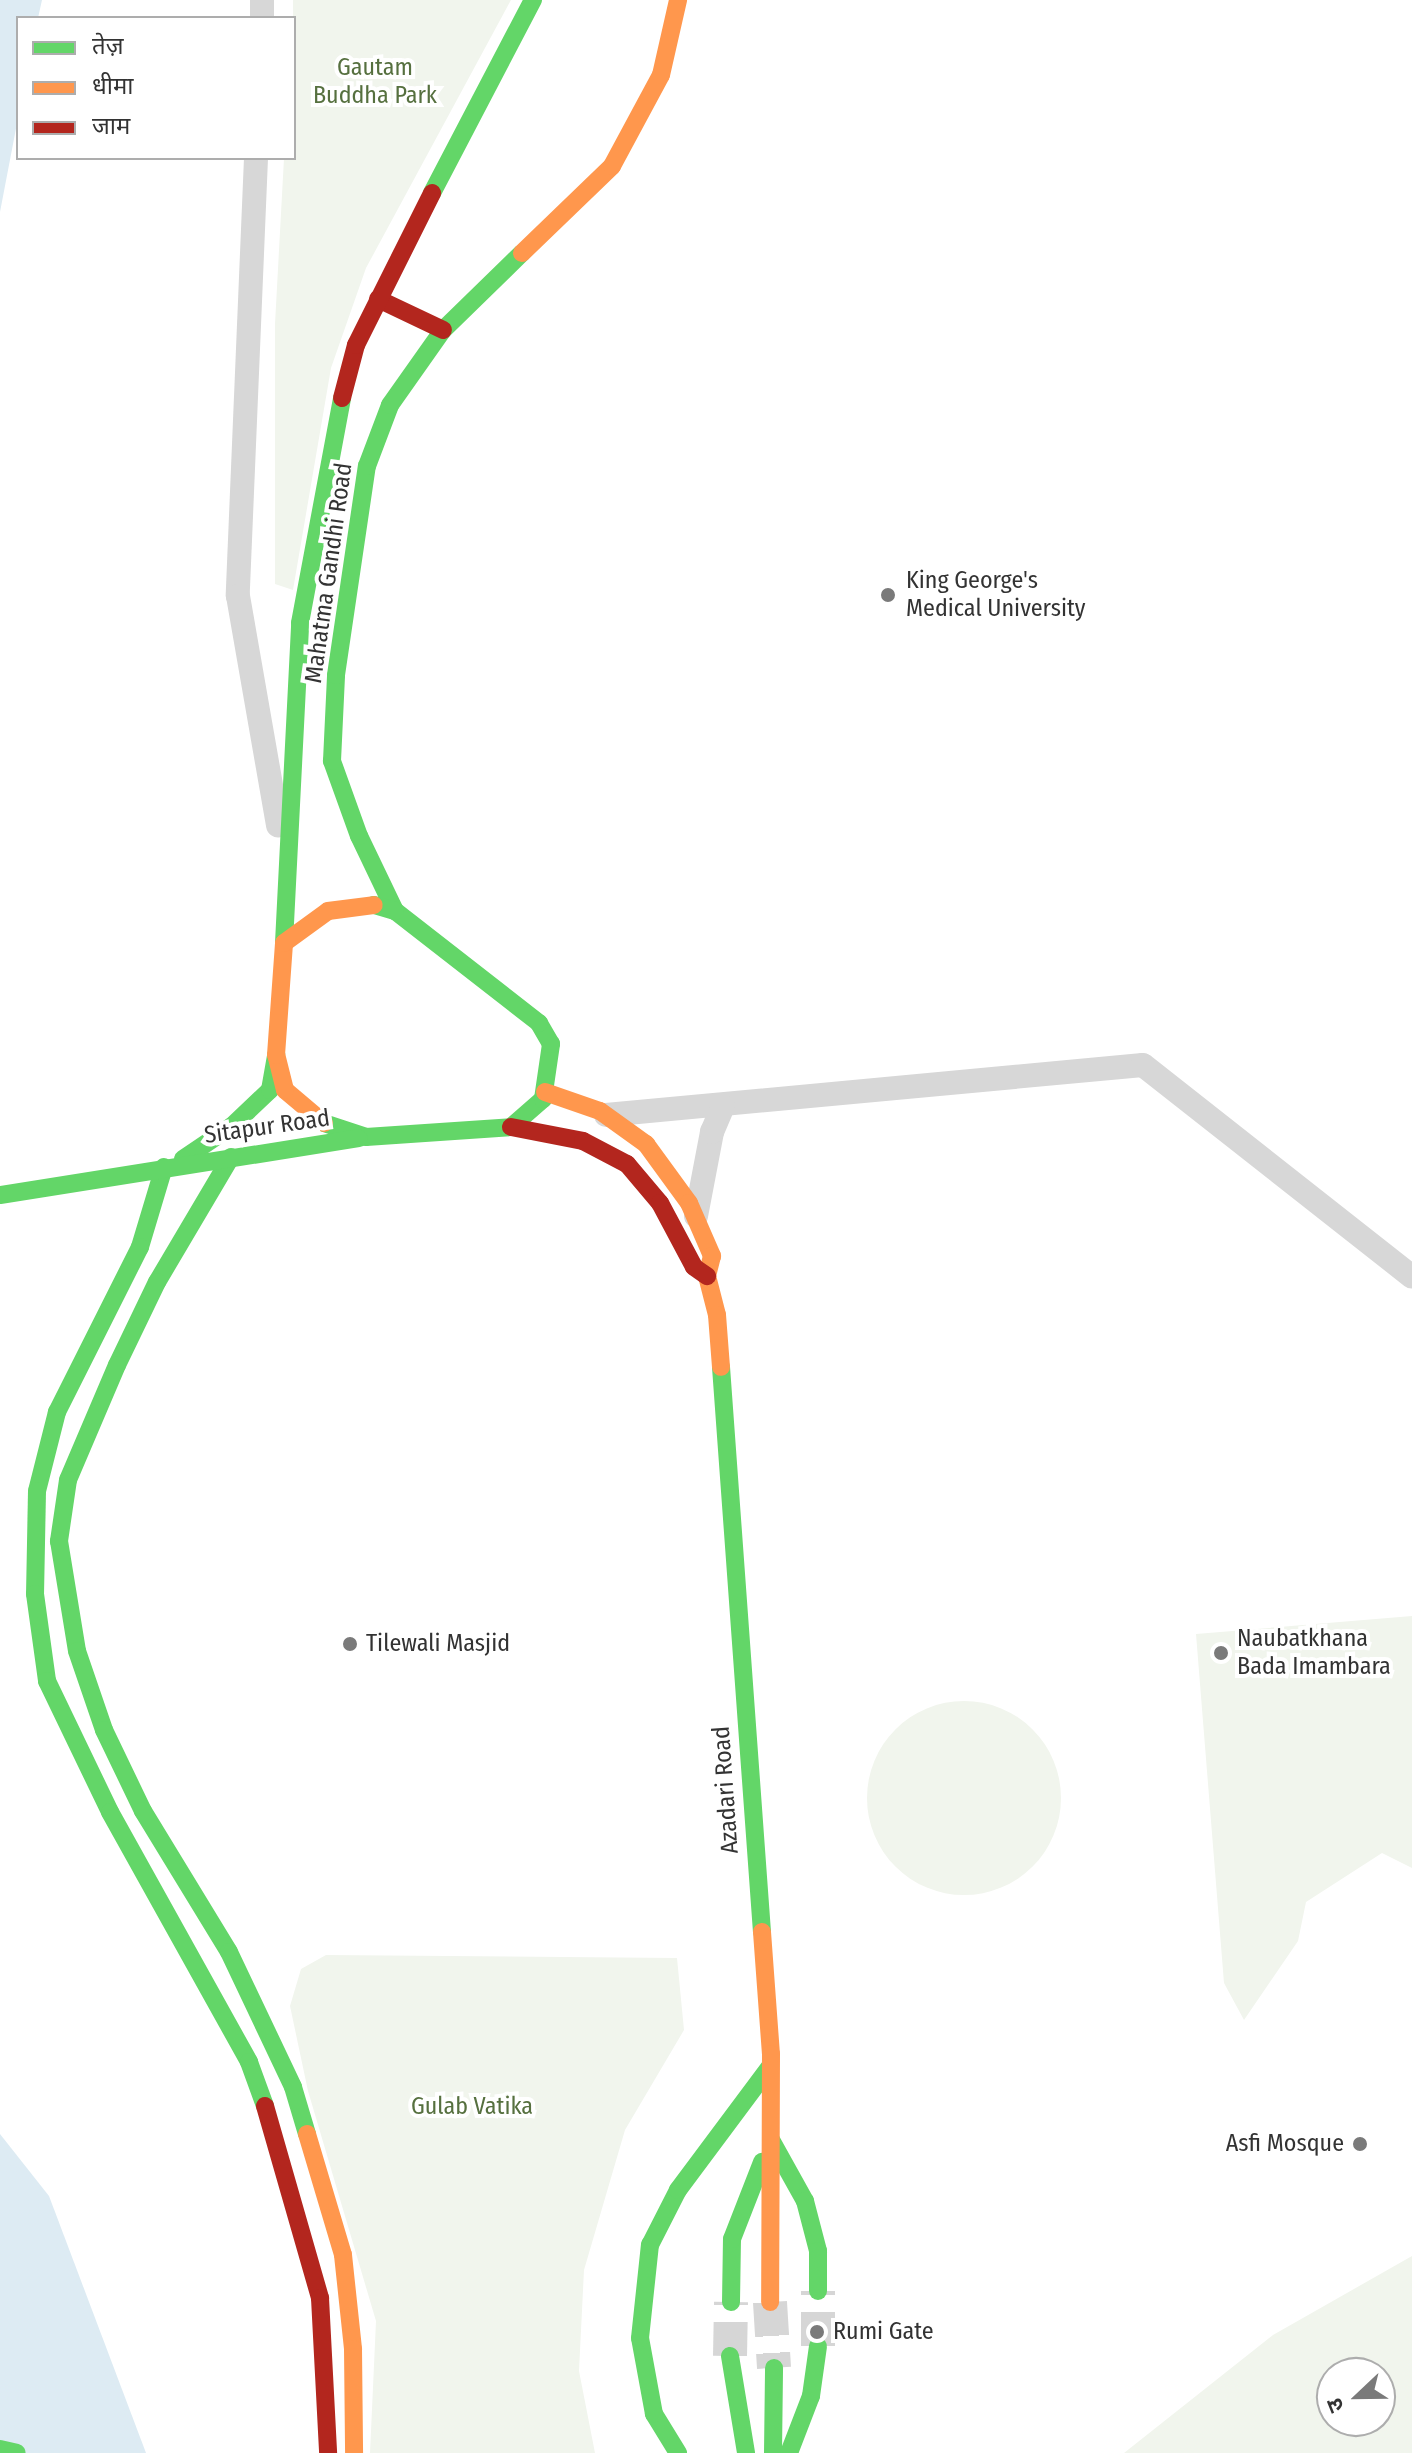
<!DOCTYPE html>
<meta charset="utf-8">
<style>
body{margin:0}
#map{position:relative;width:1412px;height:2453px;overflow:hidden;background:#fff;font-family:"Fira Sans Condensed","Noto Sans Devanagari",sans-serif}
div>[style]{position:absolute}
.green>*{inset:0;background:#f1f5ed}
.round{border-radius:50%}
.water>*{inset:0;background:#ddebf3}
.secondary-tunnel>*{height:34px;margin-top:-17px;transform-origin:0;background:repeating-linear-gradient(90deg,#d6d6d6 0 34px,transparent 0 51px)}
.street>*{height:24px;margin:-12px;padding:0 12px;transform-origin:12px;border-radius:12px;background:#d7d7d7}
.fast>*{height:18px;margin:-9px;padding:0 9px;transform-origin:9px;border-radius:9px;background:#63d668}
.slow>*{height:18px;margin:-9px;padding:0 9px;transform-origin:9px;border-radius:9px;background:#ff974d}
.jam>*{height:18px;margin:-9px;padding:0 9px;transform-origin:9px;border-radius:9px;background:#b3261e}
.dots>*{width:22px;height:22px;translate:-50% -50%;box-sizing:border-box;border:4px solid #fff;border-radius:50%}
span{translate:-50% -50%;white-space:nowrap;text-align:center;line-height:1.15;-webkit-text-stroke:8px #fff;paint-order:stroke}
.park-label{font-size:24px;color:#56703f}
.street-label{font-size:24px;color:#333}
.poi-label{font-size:24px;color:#333}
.left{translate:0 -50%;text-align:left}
.right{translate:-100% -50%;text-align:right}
.legend{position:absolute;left:16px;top:16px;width:280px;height:144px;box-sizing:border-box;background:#fff;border:2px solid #adadad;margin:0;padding:10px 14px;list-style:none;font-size:24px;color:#333}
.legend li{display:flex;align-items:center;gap:16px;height:40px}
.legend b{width:40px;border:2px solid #adadad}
.north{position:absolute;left:1316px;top:2357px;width:80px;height:80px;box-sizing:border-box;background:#fff;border:2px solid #adadad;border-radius:50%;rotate:248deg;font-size:22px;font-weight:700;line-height:32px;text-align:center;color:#333}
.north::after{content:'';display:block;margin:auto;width:28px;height:36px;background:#7a7a7a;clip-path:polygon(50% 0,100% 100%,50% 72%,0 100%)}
</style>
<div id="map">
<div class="green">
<i style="clip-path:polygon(293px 0,511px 0,366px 268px,331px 368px,293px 590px,275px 584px,275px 324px,284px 158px,294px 158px)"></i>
<i style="clip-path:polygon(1412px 1616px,1412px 1868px,1382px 1853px,1306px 1902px,1298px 1941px,1244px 2020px,1224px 1983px,1196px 1634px)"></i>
<i class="round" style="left:867px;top:1701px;width:194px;height:194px"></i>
<i style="clip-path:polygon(326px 1955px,677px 1958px,684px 2030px,625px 2130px,584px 2270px,579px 2371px,595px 2453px,370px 2453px,376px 2321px,308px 2091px,290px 2006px,301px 1969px)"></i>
<i style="clip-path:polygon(evenodd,1412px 2256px,1412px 2453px,1124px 2453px,1273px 2335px,1412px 2256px,1332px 2373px,1380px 2373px,1380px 2421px,1332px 2421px,1332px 2373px)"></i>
</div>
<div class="water">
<i style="clip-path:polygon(0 0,42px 0,38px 18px,18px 18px,18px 118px,0 212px)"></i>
<i style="clip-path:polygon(0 2134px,49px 2196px,146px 2453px,0 2453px)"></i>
</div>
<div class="secondary-tunnel">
<i style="left:770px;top:2302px;width:66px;rotate:86.5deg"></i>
<i style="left:818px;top:2346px;width:55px;rotate:-90deg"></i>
<i style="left:730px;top:2356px;width:54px;rotate:-88.9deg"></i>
</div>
<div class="street">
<i style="left:262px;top:18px;width:18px;rotate:-90deg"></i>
<i style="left:256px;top:158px;width:438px;rotate:92.4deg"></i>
<i style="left:238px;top:596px;width:233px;rotate:80.1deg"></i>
<i style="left:606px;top:1115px;width:539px;rotate:-5.32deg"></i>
<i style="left:1143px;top:1065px;width:342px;rotate:38.2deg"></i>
<i style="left:696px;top:1216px;width:86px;rotate:-79.2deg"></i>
<i style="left:712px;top:1132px;width:28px;rotate:-67deg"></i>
</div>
<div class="fast">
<i style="left:432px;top:193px;width:218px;rotate:-62.4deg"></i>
<i style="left:395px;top:911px;width:83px;rotate:-115.6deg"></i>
<i style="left:359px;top:836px;width:80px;rotate:-109.8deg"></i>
<i style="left:332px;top:761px;width:86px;rotate:-87.3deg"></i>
<i style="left:336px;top:675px;width:211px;rotate:-81.6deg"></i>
<i style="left:367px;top:466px;width:65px;rotate:-69.3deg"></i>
<i style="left:390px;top:405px;width:92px;rotate:-54.8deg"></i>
<i style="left:443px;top:330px;width:110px;rotate:-44.3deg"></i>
<i style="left:284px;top:943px;width:320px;rotate:-87.1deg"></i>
<i style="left:300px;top:623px;width:229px;rotate:-79.4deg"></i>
<i style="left:324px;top:1123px;width:44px;rotate:18.4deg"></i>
<i style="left:366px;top:1137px;width:145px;rotate:-3.9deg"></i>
<i style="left:511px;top:1127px;width:43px;rotate:-41.2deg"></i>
<i style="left:543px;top:1099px;width:56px;rotate:-81.7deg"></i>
<i style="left:551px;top:1044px;width:24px;rotate:-120deg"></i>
<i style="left:539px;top:1023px;width:182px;rotate:-142.1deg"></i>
<i style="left:395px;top:911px;width:22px;rotate:-164deg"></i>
<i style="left:231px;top:1157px;width:145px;rotate:120.6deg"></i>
<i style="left:157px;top:1282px;width:92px;rotate:115.7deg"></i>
<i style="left:117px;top:1365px;width:125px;rotate:113.1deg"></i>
<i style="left:68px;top:1480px;width:62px;rotate:98.4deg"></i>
<i style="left:59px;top:1541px;width:111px;rotate:80.7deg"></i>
<i style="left:77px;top:1651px;width:83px;rotate:71.1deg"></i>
<i style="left:104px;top:1730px;width:90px;rotate:64.3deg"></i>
<i style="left:143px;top:1811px;width:165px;rotate:58.6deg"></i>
<i style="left:229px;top:1952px;width:149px;rotate:64.6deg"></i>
<i style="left:293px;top:2087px;width:49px;rotate:73.4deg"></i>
<i style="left:183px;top:1159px;width:59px;rotate:-34deg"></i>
<i style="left:232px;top:1126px;width:52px;rotate:-43.5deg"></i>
<i style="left:270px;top:1090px;width:36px;rotate:-80deg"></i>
<i style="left:164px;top:1167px;width:84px;rotate:106.7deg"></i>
<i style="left:140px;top:1247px;width:185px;rotate:116.7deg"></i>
<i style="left:57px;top:1412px;width:81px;rotate:104.2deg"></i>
<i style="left:37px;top:1491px;width:103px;rotate:91.1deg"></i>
<i style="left:35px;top:1594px;width:88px;rotate:82.1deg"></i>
<i style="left:47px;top:1681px;width:145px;rotate:64.3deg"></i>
<i style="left:110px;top:1812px;width:286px;rotate:60.9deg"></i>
<i style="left:249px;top:2062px;width:47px;rotate:70deg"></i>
<i style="left:0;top:1195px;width:363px;rotate:-9deg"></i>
<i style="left:721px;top:1367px;width:566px;rotate:85.85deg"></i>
<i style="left:771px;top:2140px;width:70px;rotate:60.9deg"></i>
<i style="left:805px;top:2201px;width:52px;rotate:75.4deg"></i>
<i style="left:818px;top:2251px;width:40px;rotate:90deg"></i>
<i style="left:731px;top:2302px;width:63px;rotate:-89.1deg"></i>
<i style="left:732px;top:2239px;width:83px;rotate:-68.7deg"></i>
<i style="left:730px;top:2356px;width:98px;rotate:80.6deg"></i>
<i style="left:0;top:2449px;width:17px;rotate:13deg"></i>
<i style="left:678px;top:2453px;width:46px;rotate:-121.6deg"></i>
<i style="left:654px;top:2414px;width:77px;rotate:-100.4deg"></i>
<i style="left:640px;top:2338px;width:94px;rotate:-83.9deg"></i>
<i style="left:650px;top:2245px;width:62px;rotate:-63deg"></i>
<i style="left:678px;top:2190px;width:152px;rotate:-53.3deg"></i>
<i style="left:773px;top:2453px;width:85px;rotate:-89.3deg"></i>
<i style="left:789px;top:2453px;width:61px;rotate:-68.9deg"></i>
<i style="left:811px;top:2396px;width:50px;rotate:-82deg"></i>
</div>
<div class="slow">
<i style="left:522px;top:253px;width:125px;rotate:-44deg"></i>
<i style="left:612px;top:166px;width:103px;rotate:-61.7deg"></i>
<i style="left:661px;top:75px;width:77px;rotate:-77.2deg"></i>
<i style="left:545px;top:1092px;width:58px;rotate:19.1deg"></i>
<i style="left:600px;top:1111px;width:57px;rotate:35.7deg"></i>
<i style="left:646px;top:1144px;width:73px;rotate:53.9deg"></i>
<i style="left:689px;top:1203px;width:58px;rotate:66.5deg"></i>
<i style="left:712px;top:1256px;width:21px;rotate:104deg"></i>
<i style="left:707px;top:1276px;width:40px;rotate:75.6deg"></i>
<i style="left:717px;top:1315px;width:52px;rotate:85.6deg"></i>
<i style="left:324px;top:1123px;width:51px;rotate:-139.8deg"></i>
<i style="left:285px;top:1090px;width:36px;rotate:-104deg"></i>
<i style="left:276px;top:1055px;width:112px;rotate:-85.9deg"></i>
<i style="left:284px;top:943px;width:54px;rotate:-36deg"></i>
<i style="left:328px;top:911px;width:46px;rotate:-7.4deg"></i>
<i style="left:762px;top:1932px;width:122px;rotate:85.8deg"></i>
<i style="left:771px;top:2054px;width:248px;rotate:90.2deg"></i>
<i style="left:307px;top:2134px;width:126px;rotate:73.4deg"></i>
<i style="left:343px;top:2255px;width:95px;rotate:83.9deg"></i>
<i style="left:353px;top:2349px;width:104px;rotate:89.4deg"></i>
</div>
<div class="jam">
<i style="left:378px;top:299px;width:72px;rotate:25.5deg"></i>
<i style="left:342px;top:398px;width:55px;rotate:-75.2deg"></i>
<i style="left:356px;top:345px;width:170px;rotate:-63.4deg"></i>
<i style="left:511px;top:1127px;width:73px;rotate:11deg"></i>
<i style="left:583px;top:1141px;width:50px;rotate:27.6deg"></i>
<i style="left:627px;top:1164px;width:51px;rotate:49.8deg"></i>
<i style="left:660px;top:1203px;width:72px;rotate:62deg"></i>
<i style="left:694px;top:1267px;width:16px;rotate:35deg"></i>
<i style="left:265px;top:2106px;width:200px;rotate:74deg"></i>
<i style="left:320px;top:2298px;width:155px;rotate:87deg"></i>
</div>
<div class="dots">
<i style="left:888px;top:595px;background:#7a7a7a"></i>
<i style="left:350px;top:1644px;background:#7a7a7a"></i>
<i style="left:1221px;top:1653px;background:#7a7a7a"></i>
<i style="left:1360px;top:2144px;background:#7a7a7a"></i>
<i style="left:817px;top:2332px;background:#7a7a7a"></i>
</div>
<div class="park-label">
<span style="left:375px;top:82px">Gautam<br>Buddha Park</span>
<span style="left:472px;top:2107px">Gulab Vatika</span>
</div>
<div class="street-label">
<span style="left:329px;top:573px;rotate:-82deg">Mahatma Gandhi Road</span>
<span style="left:267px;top:1127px;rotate:-8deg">Sitapur Road</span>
<span style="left:726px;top:1790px;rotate:-94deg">Azadari Road</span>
</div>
<div class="poi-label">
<span class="left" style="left:906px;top:595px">King George's<br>Medical University</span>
<span class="left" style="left:1237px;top:1653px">Naubatkhana<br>Bada Imambara</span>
<span class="left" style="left:366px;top:1644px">Tilewali Masjid</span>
<span class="right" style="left:1344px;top:2144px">Asfi Mosque</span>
<span class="left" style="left:833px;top:2332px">Rumi Gate</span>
</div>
<ul class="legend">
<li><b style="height:10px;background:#63d668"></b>तेज़</li>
<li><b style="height:10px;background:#ff974d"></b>धीमा</li>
<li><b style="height:10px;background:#b3261e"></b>जाम</li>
</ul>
<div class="north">उ</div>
</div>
